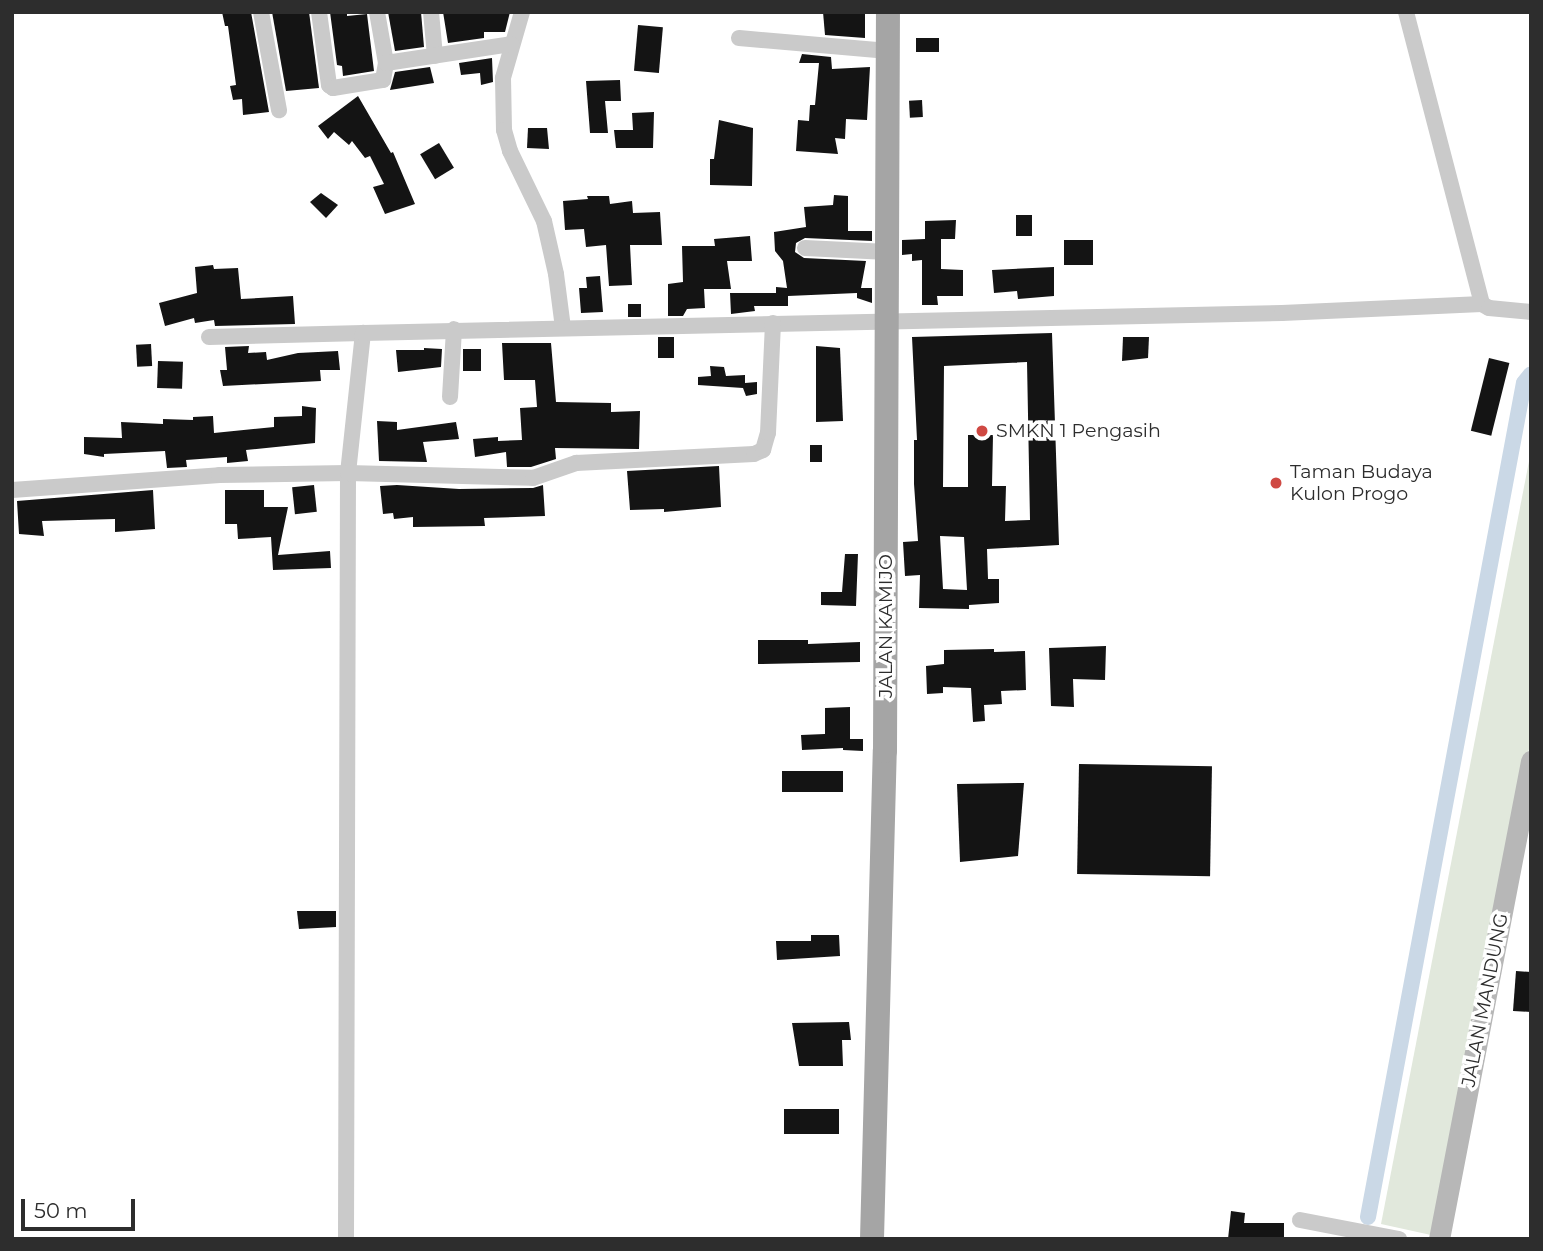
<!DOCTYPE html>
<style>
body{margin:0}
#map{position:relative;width:1543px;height:1251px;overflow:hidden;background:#fff;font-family:Montserrat,sans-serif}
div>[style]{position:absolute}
.green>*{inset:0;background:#e1e8dc}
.canal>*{height:16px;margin:-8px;padding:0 8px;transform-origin:8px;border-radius:8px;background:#cad8e6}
.building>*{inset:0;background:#141414;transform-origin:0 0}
.street>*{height:16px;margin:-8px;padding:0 8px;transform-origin:8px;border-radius:8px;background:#cacaca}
.secondary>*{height:21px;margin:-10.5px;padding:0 10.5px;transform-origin:10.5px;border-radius:10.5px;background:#b7b7b7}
.primary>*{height:24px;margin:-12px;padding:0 12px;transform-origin:12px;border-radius:12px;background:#a5a5a5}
.dots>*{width:19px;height:19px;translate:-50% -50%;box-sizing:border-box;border:4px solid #fff;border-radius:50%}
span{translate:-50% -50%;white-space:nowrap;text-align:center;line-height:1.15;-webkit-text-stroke:7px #fff;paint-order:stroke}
.poi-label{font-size:19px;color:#2d2d2d}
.left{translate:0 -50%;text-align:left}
.street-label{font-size:19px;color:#2d2d2d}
.frame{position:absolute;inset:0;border:14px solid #2d2d2d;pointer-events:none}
.scale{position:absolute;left:21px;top:1199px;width:114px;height:32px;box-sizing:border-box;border:4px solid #2d2d2d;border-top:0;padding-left:9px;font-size:21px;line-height:24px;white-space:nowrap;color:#2d2d2d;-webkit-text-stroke:5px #fff;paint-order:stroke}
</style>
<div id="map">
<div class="green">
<i style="clip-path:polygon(1531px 451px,1531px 739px,1431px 1235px,1381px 1224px)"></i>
</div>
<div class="canal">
<i style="left:1368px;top:1217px;width:848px;rotate:-79.41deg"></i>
<i style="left:1524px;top:383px;width:11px;rotate:-52deg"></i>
</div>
<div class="building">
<i style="clip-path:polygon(222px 12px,251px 12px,269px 112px,243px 115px,242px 99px,233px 100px,230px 86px,236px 85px,228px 26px,225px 26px)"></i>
<i style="clip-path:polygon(272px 12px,309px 12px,319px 88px,286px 91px)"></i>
<i style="clip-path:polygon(330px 12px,347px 12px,347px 16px,367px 14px,374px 71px,343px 76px,342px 66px,337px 65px)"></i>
<i style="clip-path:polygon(388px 12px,421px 12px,424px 47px,395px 51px)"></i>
<i style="clip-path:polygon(443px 12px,510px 12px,505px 32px,484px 32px,484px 38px,448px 43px)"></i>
<i style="clip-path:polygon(823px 12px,865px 12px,865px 38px,825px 35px)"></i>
<i style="left:638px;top:25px;width:25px;height:46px;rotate:5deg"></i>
<i style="left:916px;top:38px;width:23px;height:14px"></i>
<i style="clip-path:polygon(802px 54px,831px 57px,832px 69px,870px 67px,867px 120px,846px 119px,845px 139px,835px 138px,838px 154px,796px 151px,798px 120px,809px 121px,810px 105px,815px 105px,819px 63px,799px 63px)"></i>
<i style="clip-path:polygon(492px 58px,493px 82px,481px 85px,480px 73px,461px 75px,459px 63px)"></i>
<i style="clip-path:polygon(430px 67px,434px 83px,390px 90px,395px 72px)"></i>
<i style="clip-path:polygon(620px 80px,621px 101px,605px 101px,608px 133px,590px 133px,586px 81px)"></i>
<i style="clip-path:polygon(358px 96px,391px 153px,393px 152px,415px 204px,385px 214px,373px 187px,384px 184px,370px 156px,365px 158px,352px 141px,349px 145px,334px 132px,328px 139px,318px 126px)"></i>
<i style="left:922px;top:100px;width:17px;height:13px;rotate:87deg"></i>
<i style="clip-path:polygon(654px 112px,653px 148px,616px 148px,614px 130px,633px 130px,632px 113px)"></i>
<i style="clip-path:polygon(719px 120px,753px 128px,752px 186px,710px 185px,710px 159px,714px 159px)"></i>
<i style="clip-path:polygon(528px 128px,547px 128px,549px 149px,527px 148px)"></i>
<i style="left:439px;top:143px;width:29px;height:22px;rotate:59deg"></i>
<i style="clip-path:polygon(321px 193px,338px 205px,326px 218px,310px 202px)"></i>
<i style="clip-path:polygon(834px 195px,848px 196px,848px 231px,872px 231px,872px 241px,805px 238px,796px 243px,795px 252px,804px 258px,866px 261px,861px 288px,872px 288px,872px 303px,857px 298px,857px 293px,788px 296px,788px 306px,754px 306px,755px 311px,731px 314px,730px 293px,776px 293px,776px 287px,787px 288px,783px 261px,775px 251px,774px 232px,806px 227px,804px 207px,833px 205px)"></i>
<i style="clip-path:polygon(587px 196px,609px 196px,610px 204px,632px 201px,633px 213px,660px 212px,662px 245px,630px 245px,632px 285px,609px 286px,606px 245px,586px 247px,584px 229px,565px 230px,563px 201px,588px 199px)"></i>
<i style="left:1032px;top:215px;width:21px;height:16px;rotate:90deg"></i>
<i style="clip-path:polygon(956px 220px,955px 239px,941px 239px,941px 269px,963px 270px,963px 296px,937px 296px,938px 305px,922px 305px,922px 260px,912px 261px,912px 254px,902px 255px,902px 240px,925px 239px,925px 221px)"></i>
<i style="clip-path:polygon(750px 236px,752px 261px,727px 261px,731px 289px,704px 289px,705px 308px,687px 309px,683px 316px,668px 316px,668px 284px,683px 282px,682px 246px,715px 246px,714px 239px)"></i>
<i style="left:1093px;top:240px;width:25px;height:29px;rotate:90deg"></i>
<i style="clip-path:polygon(213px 265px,214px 269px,238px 268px,241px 299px,293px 296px,295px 324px,215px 326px,214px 320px,195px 323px,194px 318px,165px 326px,159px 303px,197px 293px,195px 267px)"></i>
<i style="clip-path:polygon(1054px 267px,1054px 296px,1018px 299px,1017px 291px,994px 293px,992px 270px)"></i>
<i style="clip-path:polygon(600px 276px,603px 312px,581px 313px,579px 288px,587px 288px,586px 277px)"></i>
<i style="left:628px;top:304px;width:13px;height:13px"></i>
<i style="clip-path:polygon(evenodd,1052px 333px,1059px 545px,987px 549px,988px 579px,999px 579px,999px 603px,969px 605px,969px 609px,919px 608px,920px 575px,905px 576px,903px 542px,918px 541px,914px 484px,914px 440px,917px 440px,912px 337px,1052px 333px,1027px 362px,1030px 520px,1005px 521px,1006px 486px,992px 486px,993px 435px,968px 435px,968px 487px,943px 487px,944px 366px,1027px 362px,1052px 333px,940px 536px,964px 537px,967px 590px,943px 589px,940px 536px)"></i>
<i style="left:658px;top:337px;width:16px;height:21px"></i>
<i style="clip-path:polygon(1123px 337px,1149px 337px,1148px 358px,1122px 361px)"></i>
<i style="clip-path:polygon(502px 343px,551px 343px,556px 402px,611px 403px,611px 412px,640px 411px,639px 449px,555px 448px,556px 459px,531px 467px,507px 467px,506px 452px,475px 457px,473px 439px,498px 437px,498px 441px,522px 440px,520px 408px,537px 407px,535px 380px,504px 380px)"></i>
<i style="left:151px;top:344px;width:22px;height:15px;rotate:87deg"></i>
<i style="clip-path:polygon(249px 346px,248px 353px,266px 352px,267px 360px,298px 353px,338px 351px,340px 370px,320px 370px,321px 381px,223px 386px,220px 370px,227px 370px,225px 347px)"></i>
<i style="clip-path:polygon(816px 346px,840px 348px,843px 421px,816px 422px)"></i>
<i style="clip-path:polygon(424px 348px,442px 349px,441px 367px,398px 372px,396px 350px,424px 350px)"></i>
<i style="left:463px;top:349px;width:18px;height:22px"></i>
<i style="left:1489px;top:358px;width:21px;height:75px;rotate:14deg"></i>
<i style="left:158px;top:361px;width:25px;height:27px;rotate:2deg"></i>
<i style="clip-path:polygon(710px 366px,724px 367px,726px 376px,745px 375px,745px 383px,757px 382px,757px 394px,746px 396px,743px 388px,698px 385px,698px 377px,711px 376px)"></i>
<i style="clip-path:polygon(302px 406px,316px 408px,315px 443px,246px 450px,248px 461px,227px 463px,227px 457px,186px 460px,187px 467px,167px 468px,165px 451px,104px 454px,104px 457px,84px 454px,84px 437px,122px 438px,121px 422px,163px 424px,163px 419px,193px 420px,193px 417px,213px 416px,214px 433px,274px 427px,274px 417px,302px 416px)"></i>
<i style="clip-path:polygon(377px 421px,397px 422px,397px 430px,456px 422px,459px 439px,423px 442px,427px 462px,379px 461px)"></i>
<i style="left:810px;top:445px;width:12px;height:17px"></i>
<i style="clip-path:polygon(719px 466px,721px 507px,664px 512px,664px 509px,630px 510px,627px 471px)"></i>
<i style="left:314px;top:485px;width:27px;height:22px;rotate:84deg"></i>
<i style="clip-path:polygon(397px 485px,459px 489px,533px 488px,543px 485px,545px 516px,484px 518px,485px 526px,413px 527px,413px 517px,394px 519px,393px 513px,383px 514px,380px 486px)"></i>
<i style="clip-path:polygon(153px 490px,155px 529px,115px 532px,115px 519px,42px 521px,44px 536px,19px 534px,17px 501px)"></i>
<i style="clip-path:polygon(225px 490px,264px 490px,264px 507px,288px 507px,278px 555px,330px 551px,331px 568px,273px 570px,271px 537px,238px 539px,237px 524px,225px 524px)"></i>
<i style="clip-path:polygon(845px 554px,858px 554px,856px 606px,821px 605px,821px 592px,842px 592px)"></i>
<i style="clip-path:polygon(758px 640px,808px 640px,808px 644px,860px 642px,860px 662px,758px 664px)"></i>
<i style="clip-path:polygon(1106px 646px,1105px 680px,1073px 679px,1074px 707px,1051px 706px,1049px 648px)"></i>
<i style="clip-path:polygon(994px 649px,994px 652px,1025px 651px,1026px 690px,1001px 691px,1002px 704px,984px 705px,985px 721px,973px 722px,971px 688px,943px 687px,943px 693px,927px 694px,926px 666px,944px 664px,944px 650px)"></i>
<i style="clip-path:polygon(850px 707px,850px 739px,863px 739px,863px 751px,843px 750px,843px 748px,802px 750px,801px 735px,825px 734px,825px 708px)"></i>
<i style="left:1079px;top:764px;width:133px;height:110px;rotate:1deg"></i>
<i style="left:843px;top:771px;width:21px;height:61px;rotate:90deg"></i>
<i style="clip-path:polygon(1024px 783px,1018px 856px,960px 862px,957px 784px)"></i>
<i style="clip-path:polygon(297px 911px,336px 911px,336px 927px,299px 929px)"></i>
<i style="clip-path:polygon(811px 935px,839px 935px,840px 956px,777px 960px,776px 941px,811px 941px)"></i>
<i style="clip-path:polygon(1516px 971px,1531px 972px,1531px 1012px,1513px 1011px)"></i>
<i style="clip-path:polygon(849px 1022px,851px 1040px,842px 1040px,843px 1066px,799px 1066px,792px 1023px)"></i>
<i style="left:839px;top:1109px;width:25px;height:55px;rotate:90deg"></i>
<i style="clip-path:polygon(1231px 1211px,1245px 1213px,1244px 1223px,1284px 1223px,1284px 1239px,1228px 1239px)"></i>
</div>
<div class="street">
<i style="left:261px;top:12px;width:100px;rotate:79.6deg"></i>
<i style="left:319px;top:12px;width:74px;rotate:82.2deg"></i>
<i style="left:329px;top:85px;width:5px;rotate:37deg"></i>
<i style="left:333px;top:88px;width:51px;rotate:-9.1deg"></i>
<i style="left:383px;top:80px;width:17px;rotate:-80deg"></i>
<i style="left:386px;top:63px;width:52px;rotate:-100deg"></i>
<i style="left:431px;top:12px;width:44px;rotate:84.8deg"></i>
<i style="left:522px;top:12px;width:69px;rotate:106.1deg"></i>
<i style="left:503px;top:78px;width:52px;rotate:88.9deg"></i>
<i style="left:504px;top:130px;width:22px;rotate:74deg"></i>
<i style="left:510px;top:151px;width:78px;rotate:64.1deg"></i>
<i style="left:544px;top:221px;width:54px;rotate:77.2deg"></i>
<i style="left:556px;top:274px;width:54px;rotate:82.6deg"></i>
<i style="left:1406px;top:12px;width:302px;rotate:75.4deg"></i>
<i style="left:739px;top:38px;width:150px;rotate:5deg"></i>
<i style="left:386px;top:63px;width:127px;rotate:-8.6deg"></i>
<i style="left:805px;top:248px;width:83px;rotate:2.8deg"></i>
<i style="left:209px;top:337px;width:154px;rotate:-1.5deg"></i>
<i style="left:450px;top:397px;width:68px;rotate:-86.6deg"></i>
<i style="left:12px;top:490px;width:208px;rotate:-4.1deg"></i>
<i style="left:219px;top:475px;width:129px;rotate:-0.9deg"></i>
<i style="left:348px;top:473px;width:141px;rotate:-83.9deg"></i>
<i style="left:363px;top:333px;width:919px;rotate:-1.25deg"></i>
<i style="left:1282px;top:313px;width:200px;rotate:-2.6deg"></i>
<i style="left:1482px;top:304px;width:8px;rotate:30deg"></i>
<i style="left:1489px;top:308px;width:42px;rotate:5.4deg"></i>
<i style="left:1300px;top:1220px;width:101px;rotate:10.9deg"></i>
<i style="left:346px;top:1239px;width:766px;rotate:-89.85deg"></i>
<i style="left:348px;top:473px;width:185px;rotate:1.5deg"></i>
<i style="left:533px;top:478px;width:46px;rotate:-19.2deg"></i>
<i style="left:576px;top:463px;width:178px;rotate:-2.9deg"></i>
<i style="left:754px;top:454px;width:10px;rotate:-24deg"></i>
<i style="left:763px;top:450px;width:18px;rotate:-74deg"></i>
<i style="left:768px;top:433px;width:110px;rotate:-87.4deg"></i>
</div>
<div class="secondary">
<i style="left:1439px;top:1239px;width:487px;rotate:-79.1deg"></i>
</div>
<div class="primary">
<i style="left:872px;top:1239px;width:488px;rotate:-88.5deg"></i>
<i style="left:885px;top:751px;width:739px;rotate:-89.77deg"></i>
</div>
<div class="dots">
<i style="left:982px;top:431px;background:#cf4943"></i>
<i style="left:1276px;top:483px;background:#cf4943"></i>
</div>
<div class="poi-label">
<span class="left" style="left:996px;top:431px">SMKN 1 Pengasih</span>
<span class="left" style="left:1290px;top:483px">Taman Budaya<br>Kulon Progo</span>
</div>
<div class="street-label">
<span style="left:886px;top:626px;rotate:-90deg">JALAN KAMIJO</span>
<span style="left:1485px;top:1000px;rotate:-79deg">JALAN MANDUNG</span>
</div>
<div class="frame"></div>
<div class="scale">50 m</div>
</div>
